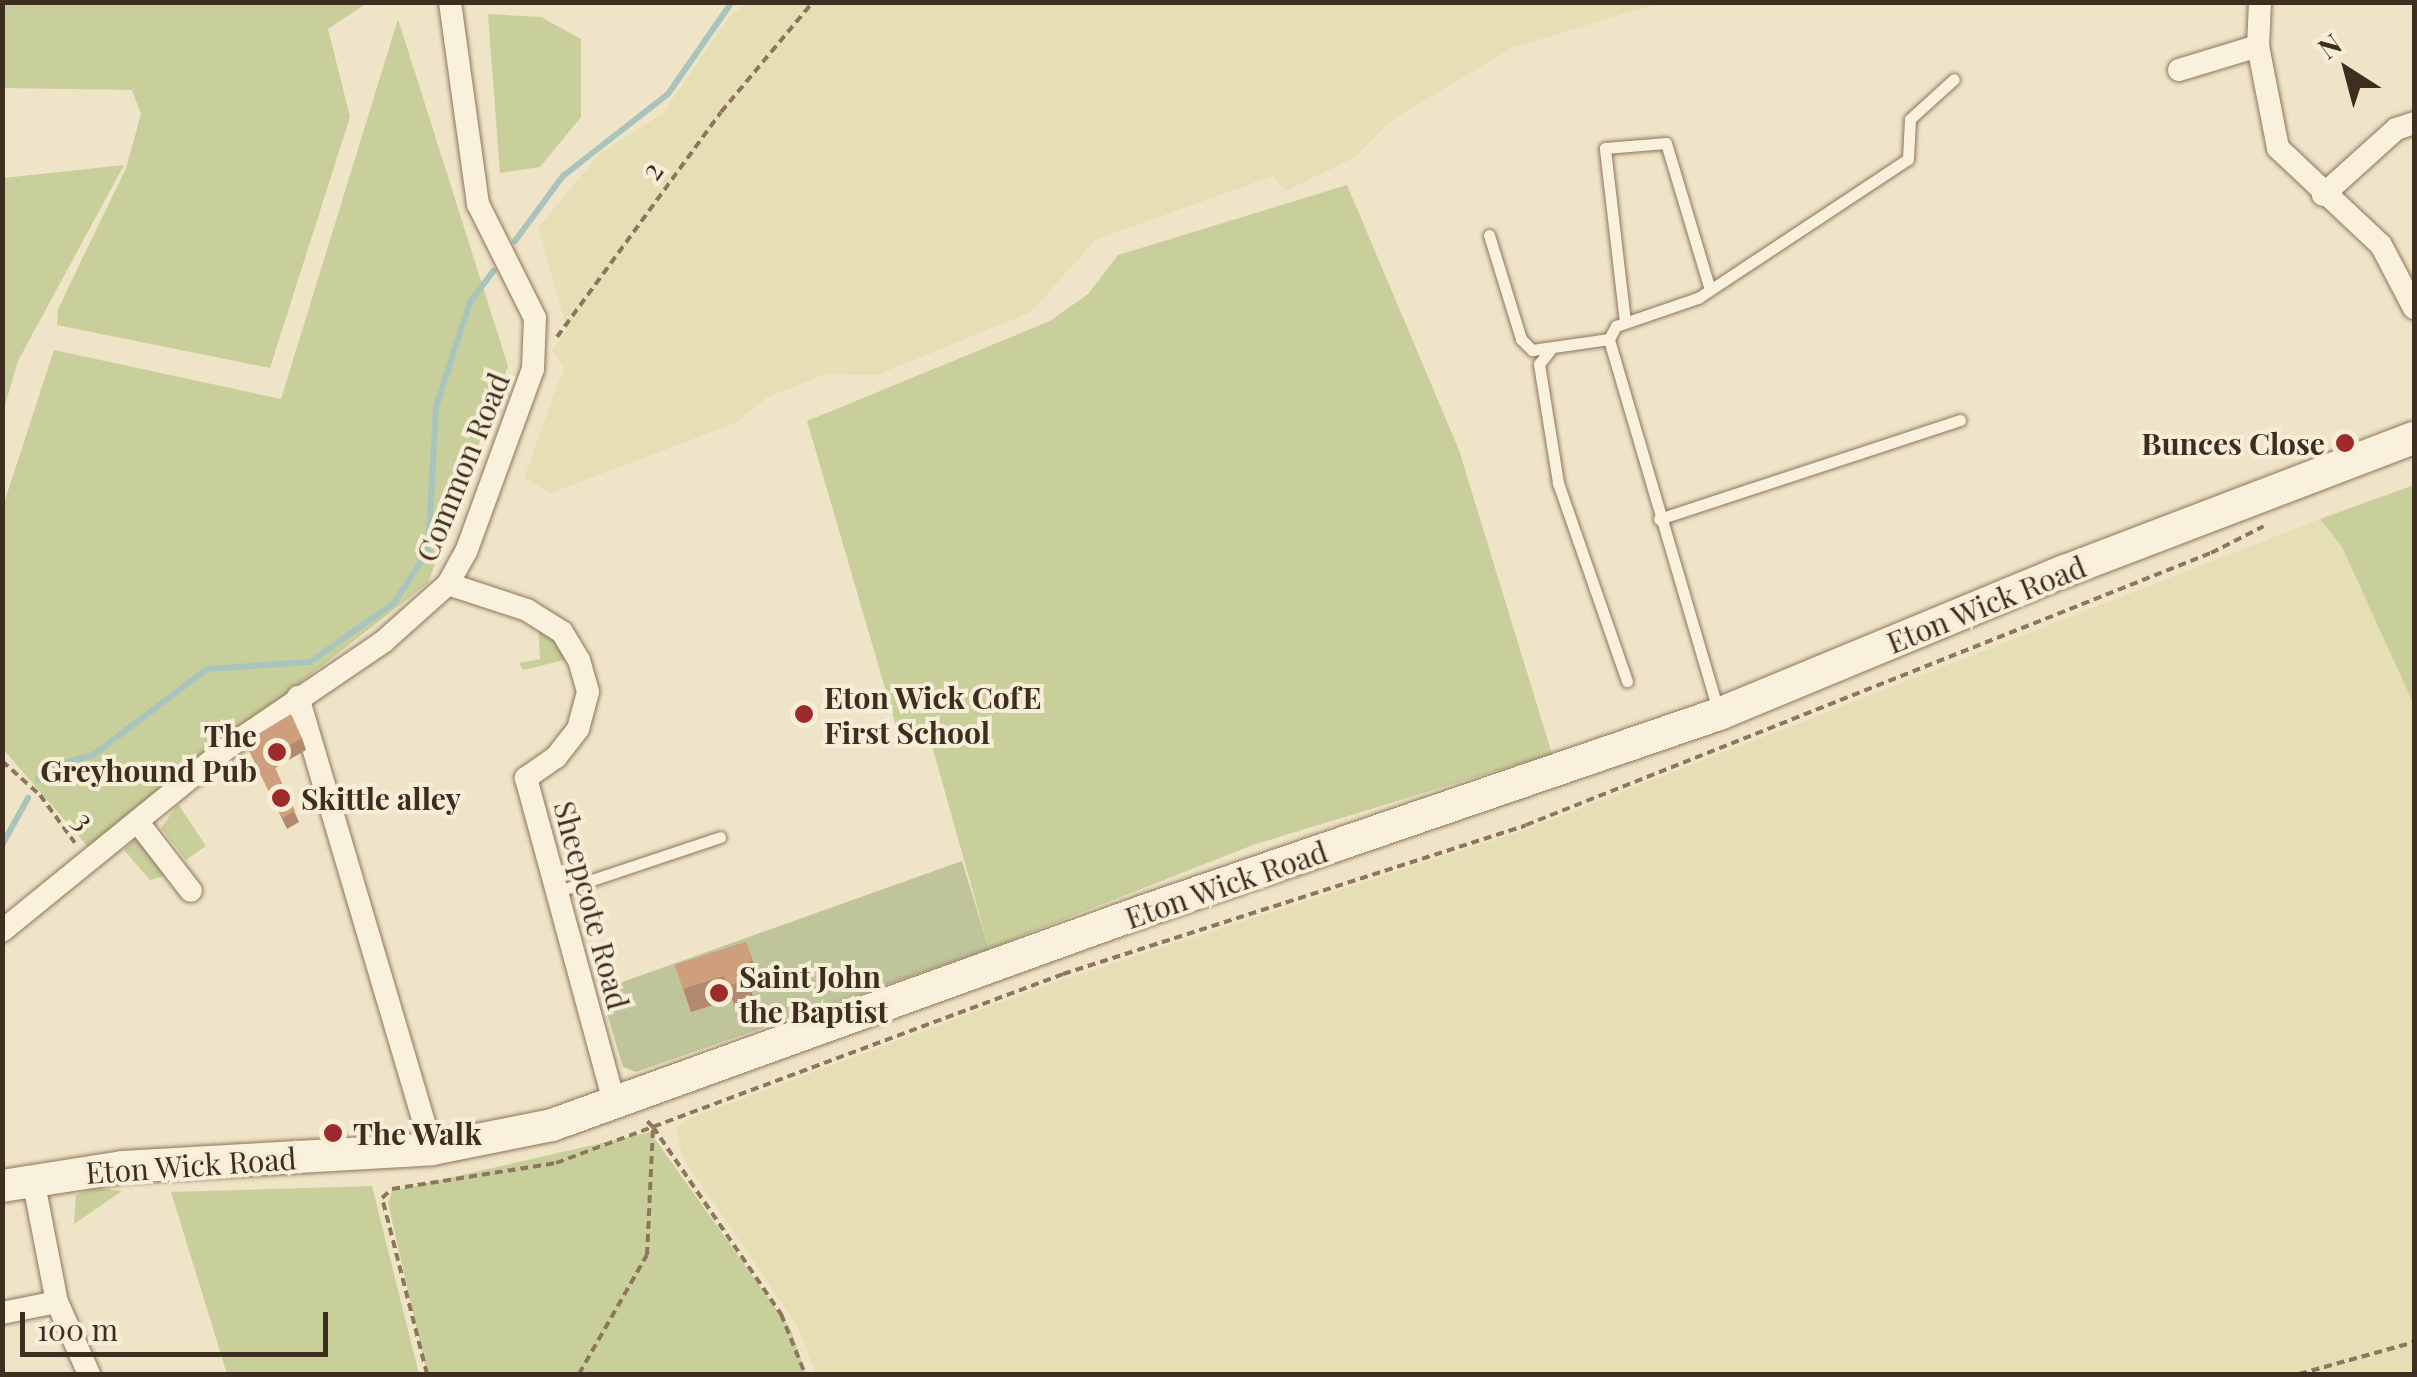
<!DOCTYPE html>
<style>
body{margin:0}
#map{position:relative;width:2417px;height:1377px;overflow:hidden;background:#f0e4c8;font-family:"Playfair Display",serif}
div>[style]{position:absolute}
.farmland>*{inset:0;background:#e6deb5}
.green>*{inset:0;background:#c9cf9b}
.cemetery>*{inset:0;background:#bfc49a}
.stream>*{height:6px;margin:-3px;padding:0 3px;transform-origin:3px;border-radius:3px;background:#a9c4bc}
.path>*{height:4px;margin-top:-2px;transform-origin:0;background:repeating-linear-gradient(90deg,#8d765c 0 8px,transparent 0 13px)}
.roads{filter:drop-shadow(0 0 2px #8d765c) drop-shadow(0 0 2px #8d765c)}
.lane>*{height:11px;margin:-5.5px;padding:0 5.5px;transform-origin:5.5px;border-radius:5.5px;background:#faf1dc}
.street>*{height:22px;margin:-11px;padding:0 11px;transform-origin:11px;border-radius:11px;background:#faf1dc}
.secondary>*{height:32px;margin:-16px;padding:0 16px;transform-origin:16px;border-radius:16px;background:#faf1dc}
.wall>*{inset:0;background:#b2896c}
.building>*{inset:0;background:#cf9f7d}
.dots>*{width:28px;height:28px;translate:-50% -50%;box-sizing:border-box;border:5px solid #f7eed8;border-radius:50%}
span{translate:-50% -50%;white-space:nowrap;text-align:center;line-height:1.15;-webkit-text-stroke:8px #f7eed8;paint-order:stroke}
.street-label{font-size:30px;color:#3d2e20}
.poi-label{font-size:30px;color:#3d2e20;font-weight:700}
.right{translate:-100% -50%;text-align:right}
.left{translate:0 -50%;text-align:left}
.frame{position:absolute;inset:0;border:5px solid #3d2e20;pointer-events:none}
.north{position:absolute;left:2297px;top:20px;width:100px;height:100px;-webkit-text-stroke:8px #f7eed8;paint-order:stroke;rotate:324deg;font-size:28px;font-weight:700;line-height:40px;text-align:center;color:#3d2e20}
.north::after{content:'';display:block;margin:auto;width:35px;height:45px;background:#3d2e20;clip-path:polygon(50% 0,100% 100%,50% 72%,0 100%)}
.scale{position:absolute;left:20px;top:1312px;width:308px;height:45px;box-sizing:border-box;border:5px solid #3d2e20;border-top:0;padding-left:12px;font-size:30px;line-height:35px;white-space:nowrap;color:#3d2e20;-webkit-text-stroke:8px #f7eed8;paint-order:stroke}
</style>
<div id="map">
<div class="farmland">
<i style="clip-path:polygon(748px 2px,1659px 2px,1659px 3px,1512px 48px,1390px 121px,1355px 157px,1286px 191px,1273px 176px,1095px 240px,1031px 312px,877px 375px,826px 374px,768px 397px,735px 423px,551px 493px,524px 478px,564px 367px,552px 350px,567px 330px,538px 228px,598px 155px,663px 113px,730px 16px)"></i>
<i style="clip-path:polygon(2320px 519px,2342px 547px,2414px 705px,2414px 1374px,816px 1374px,799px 1329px,682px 1156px,677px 1128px,688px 1119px,1050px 984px,1528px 829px)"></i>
</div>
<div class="green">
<i style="clip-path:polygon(2px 3px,367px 3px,328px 29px,350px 117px,270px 368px,57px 325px,58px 309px,126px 168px,141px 114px,132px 90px,3px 88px)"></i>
<i style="clip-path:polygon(488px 14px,541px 17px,581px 39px,581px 117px,540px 167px,500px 173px)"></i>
<i style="clip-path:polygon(398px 19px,508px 366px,428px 583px,89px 848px,3px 749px,3px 506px,54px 350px,281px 399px)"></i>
<i style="clip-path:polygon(124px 165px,18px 361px,3px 412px,3px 178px)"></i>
<i style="clip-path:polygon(1347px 185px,1459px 450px,1552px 754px,1253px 845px,989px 949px,927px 728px,899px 736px,807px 421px,1050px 321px,1088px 294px,1118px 255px)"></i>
<i style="clip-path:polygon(2414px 485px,2414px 705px,2342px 547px,2320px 519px)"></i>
<i style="clip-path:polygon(538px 624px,573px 658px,523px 670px,519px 663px,540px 659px)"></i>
<i style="clip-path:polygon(178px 804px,206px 846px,186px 860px,161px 828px)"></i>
<i style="clip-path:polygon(135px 839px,151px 839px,172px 874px,150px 880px,124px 850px)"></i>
<i style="clip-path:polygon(650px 1132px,791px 1330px,806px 1374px,427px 1374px,388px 1203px,392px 1191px)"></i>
<i style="clip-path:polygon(372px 1186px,419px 1374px,227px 1374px,171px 1192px)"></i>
<i style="clip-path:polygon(96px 1188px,122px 1191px,74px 1224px,76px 1195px)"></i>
</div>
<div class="cemetery">
<i style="clip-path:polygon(962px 861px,989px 949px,636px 1072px,623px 1067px,600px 990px)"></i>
</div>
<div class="stream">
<i style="left:515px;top:241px;width:81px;rotate:-53.6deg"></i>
<i style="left:563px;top:176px;width:133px;rotate:-38deg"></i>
<i style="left:668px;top:94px;width:112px;rotate:-55.2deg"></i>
<i style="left:38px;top:779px;width:13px;rotate:-61deg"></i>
<i style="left:44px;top:768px;width:51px;rotate:-14.9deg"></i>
<i style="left:93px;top:755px;width:143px;rotate:-37deg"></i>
<i style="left:207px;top:669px;width:103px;rotate:-3.9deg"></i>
<i style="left:310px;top:662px;width:103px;rotate:-35.1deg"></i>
<i style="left:394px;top:603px;width:62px;rotate:-56.8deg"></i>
<i style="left:428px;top:551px;width:144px;rotate:-86.8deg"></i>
<i style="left:436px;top:407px;width:110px;rotate:-72.1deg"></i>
<i style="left:470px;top:302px;width:39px;rotate:-53deg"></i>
<i style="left:2px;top:845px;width:54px;rotate:-61deg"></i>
</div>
<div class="path">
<i style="left:557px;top:337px;width:278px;rotate:-53.9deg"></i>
<i style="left:721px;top:112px;width:143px;rotate:-50.1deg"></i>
<i style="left:2px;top:761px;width:51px;rotate:41.8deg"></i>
<i style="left:40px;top:795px;width:59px;rotate:53.9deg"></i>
<i style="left:653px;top:1127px;width:227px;rotate:55.6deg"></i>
<i style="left:781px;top:1314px;width:65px;rotate:68.2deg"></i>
<i style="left:427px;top:1374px;width:182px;rotate:-104.3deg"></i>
<i style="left:382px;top:1198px;width:13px;rotate:-42deg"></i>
<i style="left:392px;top:1189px;width:166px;rotate:-9deg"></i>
<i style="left:556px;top:1163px;width:541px;rotate:-20.44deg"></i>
<i style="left:1063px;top:974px;width:486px;rotate:-17.8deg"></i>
<i style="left:1526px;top:825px;width:737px;rotate:-21.66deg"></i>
<i style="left:2211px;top:553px;width:59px;rotate:-27deg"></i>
<i style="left:579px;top:1374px;width:137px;rotate:-60.3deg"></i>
<i style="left:647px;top:1255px;width:128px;rotate:-87.3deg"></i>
<i style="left:653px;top:1127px;width:10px;rotate:-135deg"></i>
<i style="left:2299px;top:1374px;width:119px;rotate:-15.5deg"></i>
</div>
<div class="roads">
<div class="lane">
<i style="left:1489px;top:235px;width:109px;rotate:72.9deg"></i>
<i style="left:1521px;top:339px;width:16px;rotate:45deg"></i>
<i style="left:1532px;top:350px;width:78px;rotate:-8.1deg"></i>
<i style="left:1625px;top:322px;width:175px;rotate:-96.6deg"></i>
<i style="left:1605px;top:148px;width:61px;rotate:-4.7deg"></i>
<i style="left:1666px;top:143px;width:153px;rotate:73.3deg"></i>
<i style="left:1550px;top:350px;width:18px;rotate:128deg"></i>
<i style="left:1539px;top:364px;width:121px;rotate:80.9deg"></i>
<i style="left:1558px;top:483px;width:210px;rotate:70.8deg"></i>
<i style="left:1659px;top:519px;width:317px;rotate:-18.2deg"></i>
<i style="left:1718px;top:710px;width:387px;rotate:-106.4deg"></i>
<i style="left:1609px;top:339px;width:15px;rotate:-62deg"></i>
<i style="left:1616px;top:326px;width:87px;rotate:-18.9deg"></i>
<i style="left:1698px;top:298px;width:252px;rotate:-33.5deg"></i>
<i style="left:1908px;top:159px;width:40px;rotate:-87.1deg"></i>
<i style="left:1910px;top:119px;width:59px;rotate:-42.3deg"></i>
<i style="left:556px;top:892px;width:173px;rotate:-18.5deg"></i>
</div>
<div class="street">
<i style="left:2260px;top:2px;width:44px;rotate:92.6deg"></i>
<i style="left:2258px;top:46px;width:104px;rotate:78.9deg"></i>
<i style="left:2278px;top:148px;width:141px;rotate:43.3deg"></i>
<i style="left:2381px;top:245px;width:71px;rotate:62.4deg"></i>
<i style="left:2179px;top:70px;width:83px;rotate:-16.9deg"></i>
<i style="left:2323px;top:195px;width:98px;rotate:-42.1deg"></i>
<i style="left:2396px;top:129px;width:19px;rotate:-18deg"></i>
<i style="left:448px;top:584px;width:83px;rotate:18.2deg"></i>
<i style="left:527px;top:610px;width:41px;rotate:32.2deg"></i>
<i style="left:562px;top:632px;width:33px;rotate:59deg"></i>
<i style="left:579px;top:660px;width:33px;rotate:74deg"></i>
<i style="left:588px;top:692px;width:38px;rotate:105deg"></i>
<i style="left:578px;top:729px;width:36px;rotate:128deg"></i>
<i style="left:556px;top:757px;width:37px;rotate:145deg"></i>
<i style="left:526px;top:778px;width:339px;rotate:74.8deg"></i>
<i style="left:298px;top:697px;width:471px;rotate:73.5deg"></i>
<i style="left:140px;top:825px;width:83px;rotate:52.3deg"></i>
<i style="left:2px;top:931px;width:294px;rotate:-39.1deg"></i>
<i style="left:230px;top:746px;width:185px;rotate:-34.2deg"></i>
<i style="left:383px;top:642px;width:87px;rotate:-41.7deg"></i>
<i style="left:448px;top:584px;width:37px;rotate:-61deg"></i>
<i style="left:466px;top:552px;width:195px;rotate:-69.9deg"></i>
<i style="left:533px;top:369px;width:51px;rotate:-87.8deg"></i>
<i style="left:535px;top:318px;width:127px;rotate:-116.6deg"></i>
<i style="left:478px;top:204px;width:204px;rotate:-97.9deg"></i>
<i style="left:33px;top:1179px;width:125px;rotate:79deg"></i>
<i style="left:57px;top:1302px;width:79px;rotate:66deg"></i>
<i style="left:2px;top:1313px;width:56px;rotate:-11.3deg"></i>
</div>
<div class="secondary">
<i style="left:2px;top:1186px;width:122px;rotate:-8.9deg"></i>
<i style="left:123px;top:1167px;width:310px;rotate:-3.3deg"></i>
<i style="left:432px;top:1149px;width:122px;rotate:-11.3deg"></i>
<i style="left:552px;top:1125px;width:633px;rotate:-19.87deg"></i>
<i style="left:1147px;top:910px;width:605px;rotate:-18.91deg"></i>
<i style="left:1719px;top:714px;width:374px;rotate:-22.5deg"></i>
<i style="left:2065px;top:571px;width:373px;rotate:-20.9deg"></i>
</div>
</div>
<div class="wall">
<i style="clip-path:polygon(302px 738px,306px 750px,275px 768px,299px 822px,287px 829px,245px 742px)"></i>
<i style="clip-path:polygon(746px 942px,761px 984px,750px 987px,755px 1003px,736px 1009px,732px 999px,691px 1012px,675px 965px)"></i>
</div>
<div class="building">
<i style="clip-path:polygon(291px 714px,302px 738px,270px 757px,295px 811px,282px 818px,245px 742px)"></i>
<i style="clip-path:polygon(746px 942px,752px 961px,742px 965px,747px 980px,727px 986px,724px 976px,683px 989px,675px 965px)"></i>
</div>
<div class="dots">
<i style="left:2345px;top:443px;background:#9e2a2b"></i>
<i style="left:804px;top:714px;background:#9e2a2b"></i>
<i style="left:277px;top:752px;background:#9e2a2b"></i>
<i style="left:281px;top:798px;background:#9e2a2b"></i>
<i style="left:719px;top:993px;background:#9e2a2b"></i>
<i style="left:333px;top:1133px;background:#9e2a2b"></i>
</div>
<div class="street-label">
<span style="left:651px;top:170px;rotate:-54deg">2</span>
<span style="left:462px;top:467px;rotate:-68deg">Common Road</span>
<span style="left:1986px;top:604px;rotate:-22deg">Eton Wick Road</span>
<span style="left:85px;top:820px;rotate:54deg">3</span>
<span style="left:1226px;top:884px;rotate:-19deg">Eton Wick Road</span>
<span style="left:592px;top:905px;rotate:75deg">Sheepcote Road</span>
<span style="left:191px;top:1165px;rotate:-4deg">Eton Wick Road</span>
</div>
<div class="poi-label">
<span class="right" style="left:2325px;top:443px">Bunces Close</span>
<span class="left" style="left:824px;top:714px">Eton Wick CofE<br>First School</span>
<span class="right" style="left:257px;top:752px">The<br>Greyhound Pub</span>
<span class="left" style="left:301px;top:798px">Skittle alley</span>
<span class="left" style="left:739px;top:993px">Saint John<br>the Baptist</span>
<span class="left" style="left:353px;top:1133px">The Walk</span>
</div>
<div class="frame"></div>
<div class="north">N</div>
<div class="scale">100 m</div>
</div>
